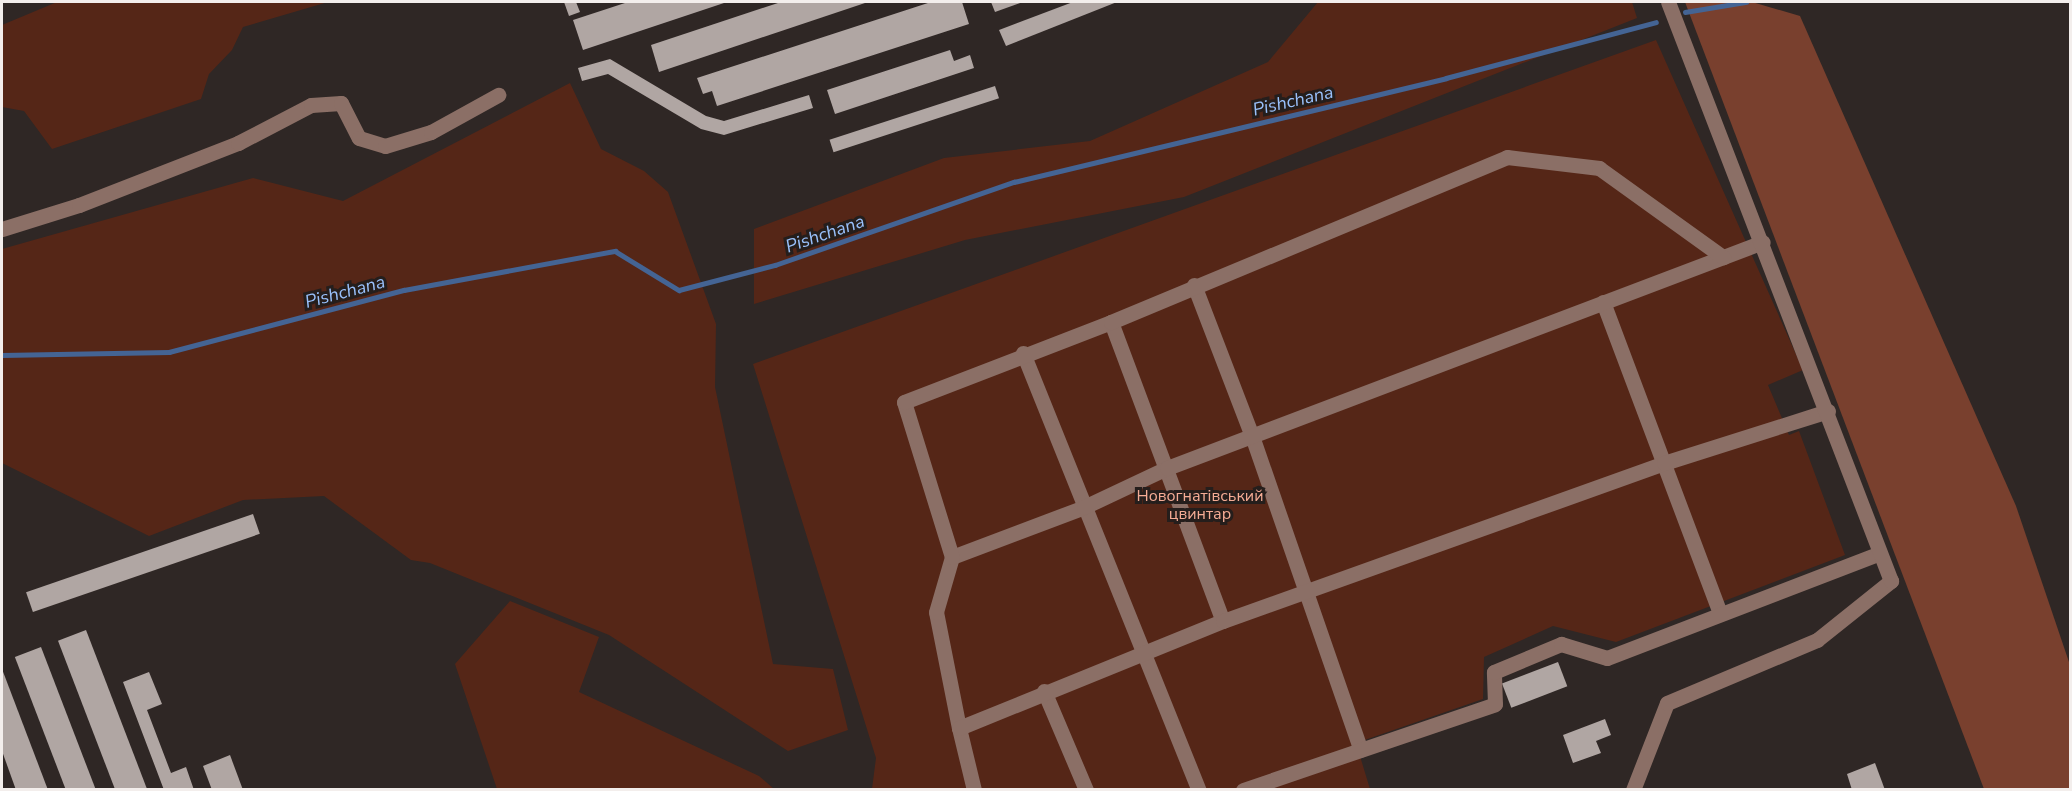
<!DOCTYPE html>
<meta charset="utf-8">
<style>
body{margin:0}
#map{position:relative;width:2072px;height:791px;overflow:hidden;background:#2f2725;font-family:"Nunito Sans",sans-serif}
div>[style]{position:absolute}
.green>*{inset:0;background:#552617}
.forest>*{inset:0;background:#79402e}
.stream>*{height:4.5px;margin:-2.25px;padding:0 2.25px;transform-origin:2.25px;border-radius:2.25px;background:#446494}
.building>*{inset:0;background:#b0a6a3;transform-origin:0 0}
.minor>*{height:15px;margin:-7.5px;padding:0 7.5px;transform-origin:7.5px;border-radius:7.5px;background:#8b6f66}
span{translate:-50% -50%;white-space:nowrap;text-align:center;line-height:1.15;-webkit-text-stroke:6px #251e1c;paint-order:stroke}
.park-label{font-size:16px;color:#f5ac95}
.water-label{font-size:18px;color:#99c0fa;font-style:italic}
.frame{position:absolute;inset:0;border:3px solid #f3eeec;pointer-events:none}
</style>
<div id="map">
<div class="green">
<i style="clip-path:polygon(57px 2px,328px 2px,243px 27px,232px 50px,209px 74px,201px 99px,52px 149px,24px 111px,2px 107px,2px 25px)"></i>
<i style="clip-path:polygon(1318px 2px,1632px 2px,1637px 18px,1184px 197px,965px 240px,754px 304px,754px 229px,944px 158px,1090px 141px,1268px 62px)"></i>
<i style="clip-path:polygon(1656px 40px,1803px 370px,1768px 385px,1789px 435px,1799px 431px,1845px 555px,1616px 642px,1553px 626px,1484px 657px,1483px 699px,1356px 743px,1370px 789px,872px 789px,876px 758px,753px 364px)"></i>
<i style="clip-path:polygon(570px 83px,601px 149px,644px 171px,668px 192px,716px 324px,715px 387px,773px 664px,833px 669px,848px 730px,788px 751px,609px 635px,430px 563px,411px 560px,324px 496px,243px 500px,149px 536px,2px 463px,2px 249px,253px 178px,343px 201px)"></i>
<i style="clip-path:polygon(510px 601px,599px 637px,579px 692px,759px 776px,774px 789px,497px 789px,455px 664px)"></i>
</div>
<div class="forest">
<i style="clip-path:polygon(1685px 2px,1752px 2px,1800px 16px,2016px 506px,2070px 665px,2070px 789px,1984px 789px)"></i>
</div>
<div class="stream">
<i style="left:1685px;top:12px;width:62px;rotate:-9.3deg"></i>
<i style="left:2px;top:355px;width:167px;rotate:-1deg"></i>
<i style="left:169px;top:352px;width:243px;rotate:-14.8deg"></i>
<i style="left:404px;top:290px;width:215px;rotate:-10.5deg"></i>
<i style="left:615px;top:251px;width:75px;rotate:31.4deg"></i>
<i style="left:679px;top:290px;width:99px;rotate:-14.6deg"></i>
<i style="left:775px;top:265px;width:253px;rotate:-19.2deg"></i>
<i style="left:1014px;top:182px;width:444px;rotate:-13.5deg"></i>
<i style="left:1446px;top:78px;width:217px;rotate:-14.9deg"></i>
</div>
<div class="building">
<i style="clip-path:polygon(564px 2px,576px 2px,580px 12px,569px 16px)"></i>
<i style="clip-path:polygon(628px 2px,727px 2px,583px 50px,573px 20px)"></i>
<i style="clip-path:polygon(781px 2px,868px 2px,659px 72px,651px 45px)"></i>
<i style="clip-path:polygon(931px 2px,962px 2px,969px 24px,717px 106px,712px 91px,703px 94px,697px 78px)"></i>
<i style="clip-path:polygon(991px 2px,1023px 2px,995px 12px)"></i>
<i style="clip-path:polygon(1073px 2px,1117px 2px,1006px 46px,999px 30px)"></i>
<i style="clip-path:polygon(950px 50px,954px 61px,970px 55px,974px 68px,835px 114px,827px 90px)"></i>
<i style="clip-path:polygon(610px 59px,706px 116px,724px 121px,809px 95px,813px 108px,724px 135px,701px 129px,608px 74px,582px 81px,578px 68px)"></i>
<i style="left:995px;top:86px;width:13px;height:174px;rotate:72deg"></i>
<i style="left:253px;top:514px;width:21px;height:240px;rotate:71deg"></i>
<i style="left:86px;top:630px;width:171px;height:30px;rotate:69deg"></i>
<i style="left:41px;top:647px;width:153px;height:28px;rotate:69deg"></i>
<i style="left:1558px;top:662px;width:26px;height:60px;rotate:69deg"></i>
<i style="clip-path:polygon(2px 669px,48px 790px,16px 790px,2px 751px)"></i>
<i style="clip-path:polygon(149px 672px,162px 704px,147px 710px,171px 773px,186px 767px,194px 790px,164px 790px,123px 682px)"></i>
<i style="clip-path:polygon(1605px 719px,1611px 735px,1596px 741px,1601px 753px,1573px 763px,1563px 735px)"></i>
<i style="clip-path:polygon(230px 755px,243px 790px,212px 790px,203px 766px)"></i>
<i style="clip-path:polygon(1875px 763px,1885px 790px,1852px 790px,1847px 774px)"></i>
</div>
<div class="minor">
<i style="left:2px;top:229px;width:81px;rotate:-17.3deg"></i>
<i style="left:79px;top:205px;width:171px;rotate:-21.3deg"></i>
<i style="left:238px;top:143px;width:82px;rotate:-27.5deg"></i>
<i style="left:311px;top:105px;width:30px;rotate:-4deg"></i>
<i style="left:341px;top:103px;width:39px;rotate:63deg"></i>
<i style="left:359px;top:138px;width:27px;rotate:17deg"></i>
<i style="left:385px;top:146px;width:48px;rotate:-16.9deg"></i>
<i style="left:431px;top:132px;width:77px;rotate:-28.9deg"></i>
<i style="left:1194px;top:285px;width:162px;rotate:69deg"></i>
<i style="left:1252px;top:436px;width:332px;rotate:70.9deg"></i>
<i style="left:1603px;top:302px;width:333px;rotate:69.4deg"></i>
<i style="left:1111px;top:322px;width:319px;rotate:69.5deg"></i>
<i style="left:1023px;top:353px;width:471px;rotate:68.1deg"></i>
<i style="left:952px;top:557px;width:141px;rotate:-20.7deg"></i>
<i style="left:1084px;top:507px;width:92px;rotate:-25.2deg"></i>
<i style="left:1167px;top:468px;width:637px;rotate:-20.77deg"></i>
<i style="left:1044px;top:691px;width:108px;rotate:67deg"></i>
<i style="left:959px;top:728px;width:118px;rotate:-101.2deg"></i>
<i style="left:936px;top:612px;width:57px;rotate:-73.8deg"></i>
<i style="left:952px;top:557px;width:162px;rotate:-107.2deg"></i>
<i style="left:904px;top:402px;width:222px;rotate:-21.1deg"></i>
<i style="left:1111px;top:322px;width:429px;rotate:-22.6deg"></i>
<i style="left:1507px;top:157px;width:93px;rotate:6.8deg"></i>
<i style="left:1599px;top:168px;width:153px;rotate:35.7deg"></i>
<i style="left:974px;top:790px;width:64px;rotate:-103.6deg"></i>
<i style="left:959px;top:728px;width:285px;rotate:-22.1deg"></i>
<i style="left:1223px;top:621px;width:468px;rotate:-19.7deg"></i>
<i style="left:1664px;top:463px;width:172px;rotate:-17.6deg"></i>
<i style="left:1243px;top:790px;width:266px;rotate:-18.8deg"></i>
<i style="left:1495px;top:704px;width:32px;rotate:-92deg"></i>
<i style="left:1494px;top:672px;width:73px;rotate:-22.7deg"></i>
<i style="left:1561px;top:644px;width:48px;rotate:16.9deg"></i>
<i style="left:1607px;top:658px;width:292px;rotate:-21deg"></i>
<i style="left:1633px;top:790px;width:93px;rotate:-68.7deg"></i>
<i style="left:1667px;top:703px;width:163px;rotate:-22.8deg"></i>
<i style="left:1817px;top:640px;width:95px;rotate:-38.6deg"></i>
<i style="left:1891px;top:581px;width:620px;rotate:-111.06deg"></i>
</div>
<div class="park-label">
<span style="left:1200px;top:505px">Новогнатівський<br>цвинтар</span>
</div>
<div class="water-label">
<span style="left:1293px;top:101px;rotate:-13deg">Pishchana</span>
<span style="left:825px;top:234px;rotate:-19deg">Pishchana</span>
<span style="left:345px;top:292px;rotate:-15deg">Pishchana</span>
</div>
<div class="frame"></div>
</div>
